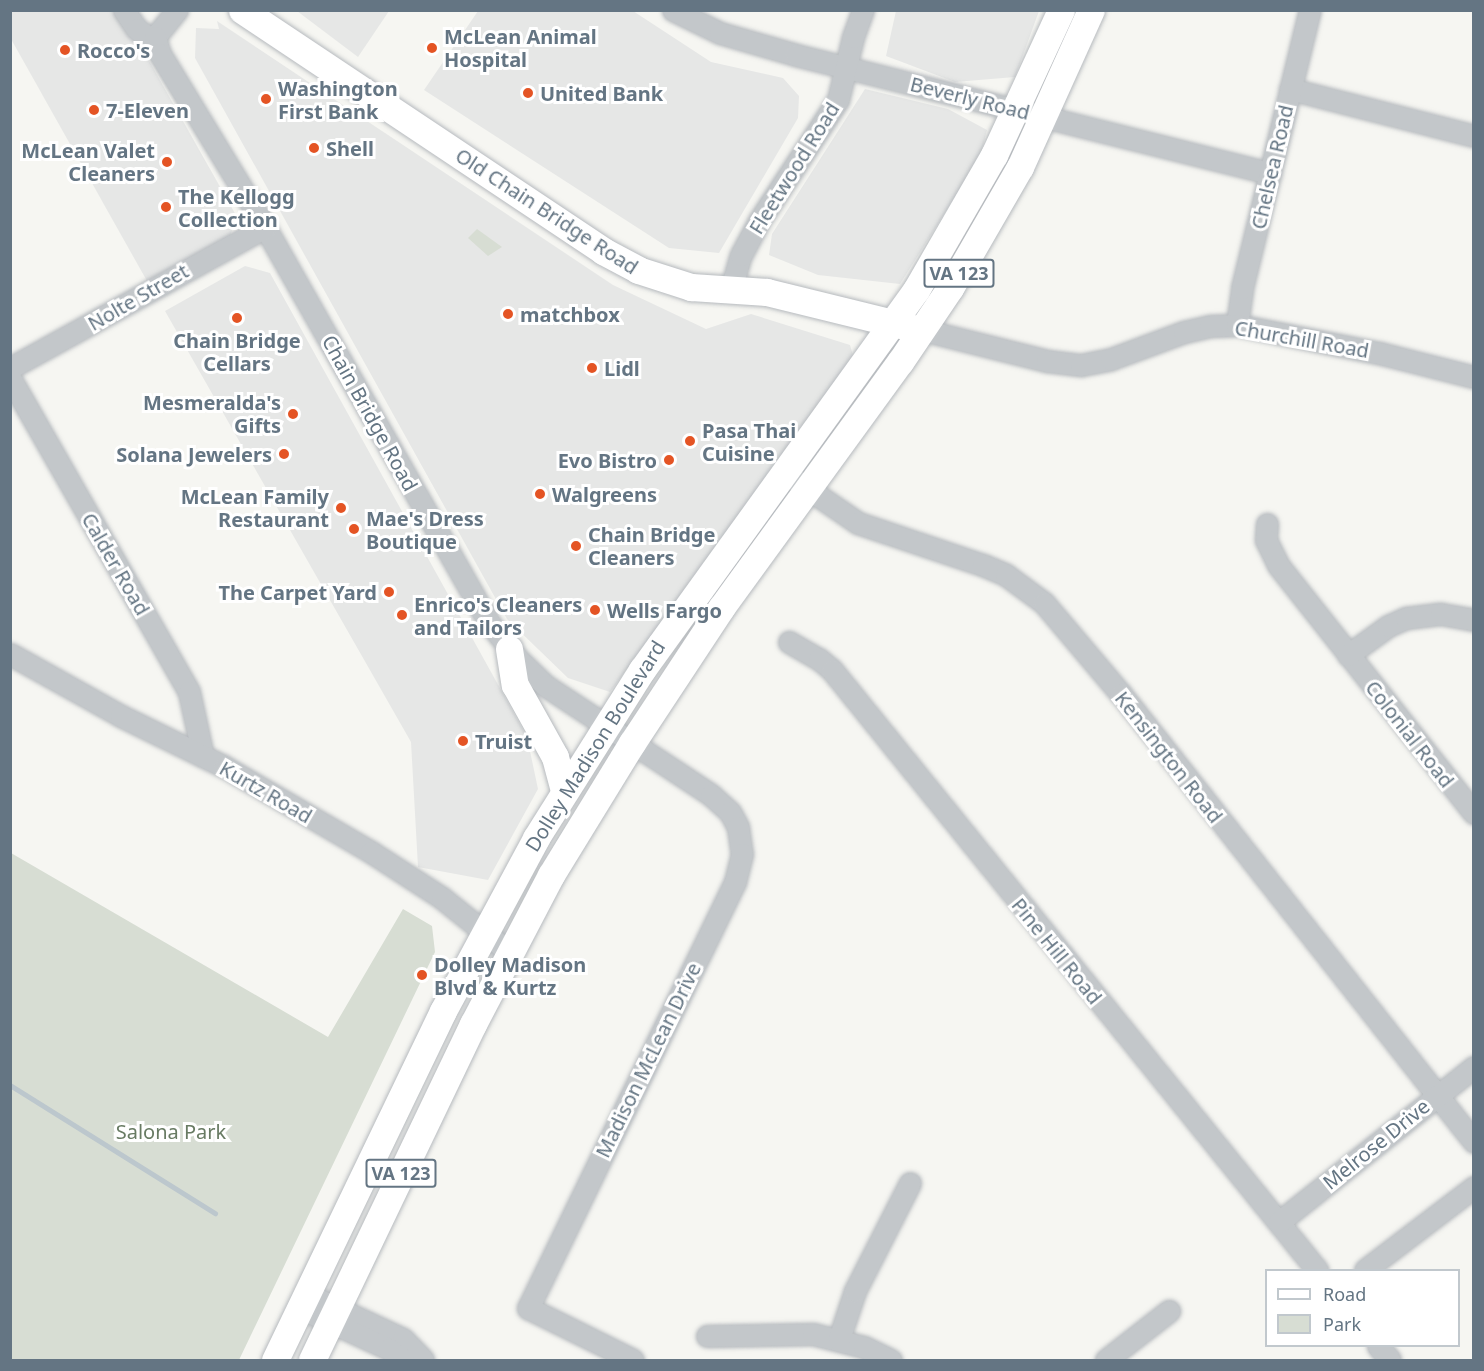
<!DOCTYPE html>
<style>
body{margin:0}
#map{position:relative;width:1484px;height:1371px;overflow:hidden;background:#f6f6f2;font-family:"Noto Sans",sans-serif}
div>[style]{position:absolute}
.built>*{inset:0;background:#e6e7e6}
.green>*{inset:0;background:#d7ddd3}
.stream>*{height:4.5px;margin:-2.25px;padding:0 2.25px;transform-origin:2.25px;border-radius:2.25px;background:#bcc7cd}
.roads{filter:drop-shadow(0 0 2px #b6babe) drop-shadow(0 0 2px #b6babe)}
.minor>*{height:21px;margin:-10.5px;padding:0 10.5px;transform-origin:10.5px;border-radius:10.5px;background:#c3c7ca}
.major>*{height:27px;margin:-13.5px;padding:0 13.5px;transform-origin:13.5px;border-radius:13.5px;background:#fff}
.dots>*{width:16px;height:16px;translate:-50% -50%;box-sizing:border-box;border:3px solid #fff;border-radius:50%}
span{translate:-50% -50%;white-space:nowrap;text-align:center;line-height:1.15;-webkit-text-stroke:6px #fff;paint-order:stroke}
.shield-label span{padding:2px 4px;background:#fff;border:2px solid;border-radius:4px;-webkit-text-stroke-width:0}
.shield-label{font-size:18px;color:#647583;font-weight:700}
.poi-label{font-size:20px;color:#647583;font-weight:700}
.left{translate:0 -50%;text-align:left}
.right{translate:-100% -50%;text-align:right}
.street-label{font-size:20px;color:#647583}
.park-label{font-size:20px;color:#687b63}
.frame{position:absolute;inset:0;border:12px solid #647583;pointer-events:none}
.legend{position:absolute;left:1265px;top:1269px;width:195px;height:78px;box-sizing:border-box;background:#fff;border:2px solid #c1c8cd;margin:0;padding:8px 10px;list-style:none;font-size:18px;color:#647583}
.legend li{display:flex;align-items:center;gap:12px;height:30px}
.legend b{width:30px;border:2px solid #c1c8cd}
</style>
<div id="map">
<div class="built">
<i style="clip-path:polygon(10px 11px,121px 11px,237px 217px,230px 236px,147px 281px,11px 39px)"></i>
<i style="clip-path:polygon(297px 11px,389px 11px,358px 57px)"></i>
<i style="clip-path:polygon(633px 11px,711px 62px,783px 78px,799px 96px,798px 118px,719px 253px,669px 248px,424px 90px,478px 11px)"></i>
<i style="clip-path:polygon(896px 11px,1039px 11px,1015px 77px,955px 82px,886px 56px)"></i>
<i style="clip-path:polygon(217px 21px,613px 285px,706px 329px,751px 314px,850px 345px,854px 359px,610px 692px,568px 678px,507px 619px,195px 58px,196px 28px,219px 29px)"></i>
<i style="clip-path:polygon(865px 89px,948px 109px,987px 130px,980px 157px,900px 284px,818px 275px,769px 255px,772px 234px)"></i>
<i style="clip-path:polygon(245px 266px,270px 273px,527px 737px,538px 789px,488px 880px,418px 867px,411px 742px,165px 311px)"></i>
</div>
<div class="green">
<i style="clip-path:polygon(477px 229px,502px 247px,488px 256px,468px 238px)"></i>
<i style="clip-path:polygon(11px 853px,328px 1037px,403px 909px,432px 926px,435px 952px,239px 1360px,11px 1360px)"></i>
</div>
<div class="stream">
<i style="left:10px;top:1085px;width:242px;rotate:32deg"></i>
</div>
<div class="roads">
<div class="minor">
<i style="left:124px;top:10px;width:23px;rotate:56deg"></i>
<i style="left:137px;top:29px;width:22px;rotate:36deg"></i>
<i style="left:177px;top:10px;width:35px;rotate:129deg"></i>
<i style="left:155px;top:37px;width:18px;rotate:74deg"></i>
<i style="left:160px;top:54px;width:202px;rotate:58.7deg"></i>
<i style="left:265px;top:227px;width:456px;rotate:60.5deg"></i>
<i style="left:490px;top:624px;width:46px;rotate:51.1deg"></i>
<i style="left:519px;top:660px;width:37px;rotate:44deg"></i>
<i style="left:546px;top:686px;width:198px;rotate:33.4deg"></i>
<i style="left:711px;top:795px;width:25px;rotate:42deg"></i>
<i style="left:730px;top:812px;width:17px;rotate:62deg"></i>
<i style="left:738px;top:827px;width:27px;rotate:82deg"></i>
<i style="left:742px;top:854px;width:29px;rotate:104deg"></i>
<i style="left:735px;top:882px;width:474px;rotate:115.9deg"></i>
<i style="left:528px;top:1308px;width:117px;rotate:26.3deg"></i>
<i style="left:673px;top:10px;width:52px;rotate:26.1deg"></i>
<i style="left:720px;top:33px;width:79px;rotate:16.1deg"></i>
<i style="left:796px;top:55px;width:489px;rotate:14deg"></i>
<i style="left:1290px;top:89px;width:190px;rotate:14.3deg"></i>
<i style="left:731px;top:289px;width:35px;rotate:-74deg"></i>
<i style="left:741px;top:255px;width:38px;rotate:-62deg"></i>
<i style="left:759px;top:221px;width:145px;rotate:-56.9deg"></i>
<i style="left:838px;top:100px;width:65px;rotate:-76.6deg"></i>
<i style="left:853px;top:37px;width:29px;rotate:-70deg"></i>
<i style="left:1237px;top:325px;width:37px;rotate:-82deg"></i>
<i style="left:1242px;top:288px;width:286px;rotate:-76.3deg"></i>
<i style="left:923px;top:330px;width:128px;rotate:14deg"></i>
<i style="left:1047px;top:361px;width:34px;rotate:7deg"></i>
<i style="left:1081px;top:365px;width:31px;rotate:-11deg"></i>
<i style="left:1111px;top:359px;width:78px;rotate:-20.3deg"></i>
<i style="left:1184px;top:332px;width:27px;rotate:-13deg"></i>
<i style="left:1210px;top:326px;width:27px;rotate:-2deg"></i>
<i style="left:1237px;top:325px;width:145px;rotate:11.2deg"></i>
<i style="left:1379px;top:353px;width:98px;rotate:14.2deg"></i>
<i style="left:10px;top:368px;width:291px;rotate:-28.9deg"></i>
<i style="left:10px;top:378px;width:361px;rotate:60.3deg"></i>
<i style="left:189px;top:692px;width:66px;rotate:77.7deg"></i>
<i style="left:785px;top:473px;width:88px;rotate:34.4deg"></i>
<i style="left:858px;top:523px;width:132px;rotate:18.6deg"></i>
<i style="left:983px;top:565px;width:25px;rotate:23deg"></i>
<i style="left:1006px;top:575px;width:47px;rotate:36.4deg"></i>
<i style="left:1044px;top:603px;width:119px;rotate:49.8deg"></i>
<i style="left:1121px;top:694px;width:570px;rotate:51.76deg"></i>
<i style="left:1267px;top:524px;width:16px;rotate:94deg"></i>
<i style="left:1266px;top:540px;width:28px;rotate:64deg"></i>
<i style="left:1278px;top:565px;width:316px;rotate:51.7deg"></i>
<i style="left:789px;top:642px;width:34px;rotate:30deg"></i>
<i style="left:819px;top:659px;width:17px;rotate:40deg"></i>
<i style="left:832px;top:670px;width:772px;rotate:51.05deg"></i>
<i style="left:10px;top:654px;width:127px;rotate:29.2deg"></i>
<i style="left:121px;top:716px;width:116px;rotate:26.1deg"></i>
<i style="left:225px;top:767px;width:169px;rotate:30.2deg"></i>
<i style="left:371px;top:852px;width:85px;rotate:32.9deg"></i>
<i style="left:442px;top:898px;width:86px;rotate:38.9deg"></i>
<i style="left:1348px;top:655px;width:49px;rotate:-35.9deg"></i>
<i style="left:1388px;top:626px;width:20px;rotate:-24deg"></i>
<i style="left:1406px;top:618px;width:35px;rotate:-7deg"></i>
<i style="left:1441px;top:614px;width:34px;rotate:10deg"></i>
<i style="left:1279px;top:1222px;width:249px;rotate:-38.5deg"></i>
<i style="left:1365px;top:1270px;width:137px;rotate:-37.3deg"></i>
<i style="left:307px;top:1294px;width:106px;rotate:25.1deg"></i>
<i style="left:403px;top:1339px;width:29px;rotate:46deg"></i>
<i style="left:300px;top:1308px;width:98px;rotate:24.7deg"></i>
<i style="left:389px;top:1349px;width:18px;rotate:38deg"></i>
<i style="left:707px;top:1336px;width:106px;rotate:-1.1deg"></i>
<i style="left:813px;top:1334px;width:53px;rotate:14.3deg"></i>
<i style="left:864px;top:1347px;width:30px;rotate:26deg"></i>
<i style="left:839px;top:1339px;width:51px;rotate:-71.6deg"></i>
<i style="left:855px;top:1291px;width:121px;rotate:-63deg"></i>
<i style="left:1378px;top:1346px;width:18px;rotate:49deg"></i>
<i style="left:1106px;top:1360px;width:80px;rotate:-37.9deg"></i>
</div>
<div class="major">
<i style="left:242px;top:10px;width:434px;rotate:33.7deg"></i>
<i style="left:603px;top:251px;width:40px;rotate:28deg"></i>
<i style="left:638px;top:270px;width:56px;rotate:17.8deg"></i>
<i style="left:691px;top:287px;width:76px;rotate:3.8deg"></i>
<i style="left:767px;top:292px;width:147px;rotate:13.8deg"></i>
<i style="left:509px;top:649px;width:36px;rotate:81deg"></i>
<i style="left:515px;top:685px;width:82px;rotate:60.9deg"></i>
<i style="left:555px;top:757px;width:35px;rotate:75deg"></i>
<i style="left:275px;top:1360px;width:387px;rotate:-64.3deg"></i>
<i style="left:443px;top:1011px;width:196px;rotate:-61.7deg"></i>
<i style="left:536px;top:838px;width:199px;rotate:-57.8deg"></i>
<i style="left:642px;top:670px;width:468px;rotate:-54.2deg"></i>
<i style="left:916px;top:290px;width:156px;rotate:-60deg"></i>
<i style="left:994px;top:155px;width:160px;rotate:-65.2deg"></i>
<i style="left:312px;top:1360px;width:373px;rotate:-64.4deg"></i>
<i style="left:473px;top:1024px;width:168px;rotate:-62.4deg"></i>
<i style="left:551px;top:875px;width:155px;rotate:-58.5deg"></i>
<i style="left:632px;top:743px;width:162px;rotate:-56.6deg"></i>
<i style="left:721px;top:608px;width:304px;rotate:-54deg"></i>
<i style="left:900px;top:362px;width:89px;rotate:-56deg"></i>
<i style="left:950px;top:288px;width:140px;rotate:-60deg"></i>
<i style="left:1020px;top:167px;width:172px;rotate:-65.7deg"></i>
</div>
</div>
<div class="dots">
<i style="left:432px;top:48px;background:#e45424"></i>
<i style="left:65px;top:50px;background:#e45424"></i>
<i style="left:528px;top:93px;background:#e45424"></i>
<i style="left:266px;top:99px;background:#e45424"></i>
<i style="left:94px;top:110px;background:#e45424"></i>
<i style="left:314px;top:148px;background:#e45424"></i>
<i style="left:167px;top:162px;background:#e45424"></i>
<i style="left:166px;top:207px;background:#e45424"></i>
<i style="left:508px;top:314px;background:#e45424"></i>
<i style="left:237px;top:318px;background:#e45424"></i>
<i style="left:592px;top:368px;background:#e45424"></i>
<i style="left:293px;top:414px;background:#e45424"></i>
<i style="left:690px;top:441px;background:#e45424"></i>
<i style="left:284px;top:454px;background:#e45424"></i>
<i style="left:669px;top:460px;background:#e45424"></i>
<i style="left:540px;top:494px;background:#e45424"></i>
<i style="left:341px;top:508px;background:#e45424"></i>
<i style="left:354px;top:529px;background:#e45424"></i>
<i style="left:576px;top:546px;background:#e45424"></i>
<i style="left:389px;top:592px;background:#e45424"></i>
<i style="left:595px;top:610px;background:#e45424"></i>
<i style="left:402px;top:615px;background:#e45424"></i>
<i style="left:463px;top:741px;background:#e45424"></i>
<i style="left:422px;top:975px;background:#e45424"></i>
</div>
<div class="shield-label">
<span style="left:959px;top:273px">VA 123</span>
<span style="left:401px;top:1173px">VA 123</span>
</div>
<div class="poi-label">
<span class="left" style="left:444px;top:48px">McLean Animal<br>Hospital</span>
<span class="left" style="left:77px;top:50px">Rocco's</span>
<span class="left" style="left:278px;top:100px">Washington<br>First Bank</span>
<span class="left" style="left:540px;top:93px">United Bank</span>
<span class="left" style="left:106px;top:110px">7-Eleven</span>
<span class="left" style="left:326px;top:148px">Shell</span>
<span class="right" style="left:155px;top:162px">McLean Valet<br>Cleaners</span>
<span class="left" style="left:178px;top:208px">The Kellogg<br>Collection</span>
<span class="left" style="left:520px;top:314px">matchbox</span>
<span style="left:237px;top:352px">Chain Bridge<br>Cellars</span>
<span class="left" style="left:604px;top:368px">Lidl</span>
<span class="right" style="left:281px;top:414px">Mesmeralda's<br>Gifts</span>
<span class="left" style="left:702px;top:442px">Pasa Thai<br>Cuisine</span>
<span class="right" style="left:272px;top:454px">Solana Jewelers</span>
<span class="right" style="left:657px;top:460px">Evo Bistro</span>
<span class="left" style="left:552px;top:494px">Walgreens</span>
<span class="right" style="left:329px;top:508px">McLean Family<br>Restaurant</span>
<span class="left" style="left:366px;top:530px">Mae's Dress<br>Boutique</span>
<span class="left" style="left:588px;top:546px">Chain Bridge<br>Cleaners</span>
<span class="right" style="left:377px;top:592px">The Carpet Yard</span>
<span class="left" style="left:414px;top:616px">Enrico's Cleaners<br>and Tailors</span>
<span class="left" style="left:607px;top:610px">Wells Fargo</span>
<span class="left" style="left:475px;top:741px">Truist</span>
<span class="left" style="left:434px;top:976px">Dolley Madison<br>Blvd &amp; Kurtz</span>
</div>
<div class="street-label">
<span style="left:970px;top:98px;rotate:14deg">Beverly Road</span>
<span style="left:1272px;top:167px;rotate:-77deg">Chelsea Road</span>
<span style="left:794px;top:168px;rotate:-58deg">Fleetwood Road</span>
<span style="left:547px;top:211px;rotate:33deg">Old Chain Bridge Road</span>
<span style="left:138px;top:297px;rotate:-30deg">Nolte Street</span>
<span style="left:1302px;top:339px;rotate:10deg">Churchill Road</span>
<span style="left:370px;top:413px;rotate:61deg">Chain Bridge Road</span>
<span style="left:116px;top:564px;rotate:60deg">Calder Road</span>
<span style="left:1410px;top:734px;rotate:52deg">Colonial Road</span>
<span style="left:595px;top:746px;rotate:-58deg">Dolley Madison Boulevard</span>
<span style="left:1169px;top:757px;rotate:52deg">Kensington Road</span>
<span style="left:266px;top:792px;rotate:30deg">Kurtz Road</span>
<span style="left:1057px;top:951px;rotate:51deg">Pine Hill Road</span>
<span style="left:648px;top:1060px;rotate:-64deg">Madison McLean Drive</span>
<span style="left:1376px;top:1144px;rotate:-39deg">Melrose Drive</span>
</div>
<div class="park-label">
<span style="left:171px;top:1131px">Salona Park</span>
</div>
<div class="frame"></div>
<ul class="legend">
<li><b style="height:8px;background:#fff"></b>Road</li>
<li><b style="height:16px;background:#d7ddd3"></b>Park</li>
</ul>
</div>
